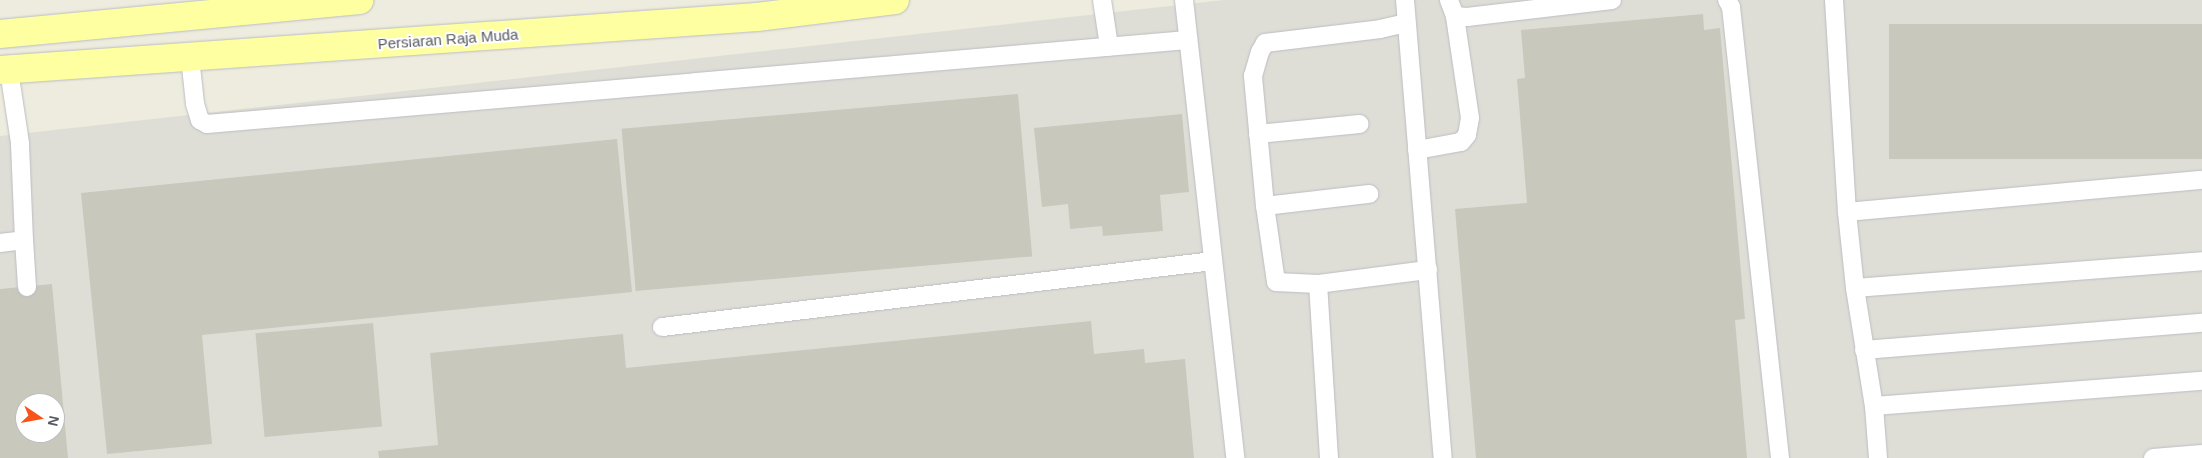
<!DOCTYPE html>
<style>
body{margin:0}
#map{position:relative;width:2202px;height:458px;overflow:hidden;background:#edecde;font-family:Helvetica,sans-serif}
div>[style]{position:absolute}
.industrial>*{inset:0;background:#dfded6}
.building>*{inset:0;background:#c9c8bd;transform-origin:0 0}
.roads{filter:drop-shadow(0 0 1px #bcbdc4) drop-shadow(0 0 1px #bcbdc4)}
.service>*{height:18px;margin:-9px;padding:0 9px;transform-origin:9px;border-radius:9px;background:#fff}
.primary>*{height:28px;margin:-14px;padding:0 14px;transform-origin:14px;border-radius:14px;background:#fdffa1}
span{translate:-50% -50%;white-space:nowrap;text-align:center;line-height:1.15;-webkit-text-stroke:4px #fff;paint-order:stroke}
.street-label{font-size:15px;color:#575a61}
.north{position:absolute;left:15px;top:393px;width:50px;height:50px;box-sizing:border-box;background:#fff;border:1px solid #bcbdc0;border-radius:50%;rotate:102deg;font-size:14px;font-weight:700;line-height:20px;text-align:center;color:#575a61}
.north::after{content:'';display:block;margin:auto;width:18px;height:22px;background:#f85319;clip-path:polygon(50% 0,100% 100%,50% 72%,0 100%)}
</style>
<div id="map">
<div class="industrial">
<i style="clip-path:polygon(evenodd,1224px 0,2202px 0,2202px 458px,0 458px,0 136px,1224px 0,25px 403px,55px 403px,55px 433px,25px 433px,25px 403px)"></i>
</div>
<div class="building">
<i style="clip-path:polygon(1703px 14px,1704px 30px,1720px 28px,1745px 319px,1735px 320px,1747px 458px,1476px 458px,1455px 209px,1527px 203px,1517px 79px,1525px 78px,1521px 30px)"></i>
<i style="left:2202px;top:24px;width:135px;height:313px;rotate:90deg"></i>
<i style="left:1018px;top:94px;width:163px;height:398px;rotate:85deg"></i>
<i style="clip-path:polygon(1182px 114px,1189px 192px,1160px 195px,1163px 231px,1103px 236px,1102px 226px,1070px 229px,1068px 204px,1042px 207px,1034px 128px)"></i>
<i style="clip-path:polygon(617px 139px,632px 292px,202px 335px,212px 444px,107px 454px,81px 193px)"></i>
<i style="clip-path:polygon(evenodd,52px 284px,68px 458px,0 458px,0 289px,52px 284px,25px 403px,55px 403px,55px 433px,25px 433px,25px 403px)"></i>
<i style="clip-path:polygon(1091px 321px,1094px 354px,1144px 349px,1145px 363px,1185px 359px,1194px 458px,379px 458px,378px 451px,438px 445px,430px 353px,623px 334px,626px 368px)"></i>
<i style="left:373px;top:323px;width:104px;height:118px;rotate:85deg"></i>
</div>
<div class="roads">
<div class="service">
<i style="left:1102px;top:0;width:47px;rotate:81.3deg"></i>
<i style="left:1184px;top:0;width:461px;rotate:83.6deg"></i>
<i style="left:1405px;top:0;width:460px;rotate:85.3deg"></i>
<i style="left:1727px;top:0;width:8px;rotate:60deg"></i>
<i style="left:1731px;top:7px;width:454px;rotate:83.8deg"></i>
<i style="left:1834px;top:0;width:212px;rotate:86.5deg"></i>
<i style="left:1847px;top:212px;width:76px;rotate:84deg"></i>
<i style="left:1855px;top:288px;width:120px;rotate:80.9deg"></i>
<i style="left:1874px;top:406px;width:52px;rotate:85.6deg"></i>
<i style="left:1455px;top:16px;width:12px;rotate:5deg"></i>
<i style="left:1467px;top:17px;width:146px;rotate:-6.7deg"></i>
<i style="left:190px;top:57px;width:47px;rotate:83.9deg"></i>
<i style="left:195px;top:104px;width:17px;rotate:73deg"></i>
<i style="left:200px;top:120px;width:8px;rotate:30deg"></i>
<i style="left:207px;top:124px;width:984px;rotate:-4.9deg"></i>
<i style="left:1258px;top:134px;width:102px;rotate:-5.6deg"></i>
<i style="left:1417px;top:150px;width:45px;rotate:-10.3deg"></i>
<i style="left:1461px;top:142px;width:9px;rotate:-49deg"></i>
<i style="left:1467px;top:135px;width:17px;rotate:-80deg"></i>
<i style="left:1470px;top:118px;width:103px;rotate:-98.4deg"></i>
<i style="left:1455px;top:16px;width:17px;rotate:-111deg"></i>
<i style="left:1265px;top:206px;width:105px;rotate:-6.6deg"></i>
<i style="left:1847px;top:212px;width:356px;rotate:-5.2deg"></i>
<i style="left:24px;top:240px;width:47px;rotate:86.3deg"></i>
<i style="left:0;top:243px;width:24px;rotate:-7deg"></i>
<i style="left:24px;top:240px;width:97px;rotate:-92.4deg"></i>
<i style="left:20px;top:143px;width:74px;rotate:-98.6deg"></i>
<i style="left:1318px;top:284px;width:111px;rotate:-7.3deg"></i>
<i style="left:1855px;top:288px;width:348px;rotate:-4.4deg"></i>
<i style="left:662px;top:327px;width:555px;rotate:-6.83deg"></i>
<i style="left:1864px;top:350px;width:339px;rotate:-4.6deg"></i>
<i style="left:1874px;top:406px;width:329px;rotate:-4.4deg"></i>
<i style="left:1329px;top:458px;width:174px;rotate:-93.6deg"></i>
<i style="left:1318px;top:284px;width:42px;rotate:-177.3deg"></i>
<i style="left:1276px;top:282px;width:77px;rotate:-98.2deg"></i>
<i style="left:1265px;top:206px;width:131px;rotate:-95.3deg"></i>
<i style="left:1253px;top:76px;width:25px;rotate:-74deg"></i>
<i style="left:1260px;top:52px;width:10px;rotate:-61deg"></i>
<i style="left:1265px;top:43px;width:116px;rotate:-6.9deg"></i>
<i style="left:1380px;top:29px;width:27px;rotate:-13deg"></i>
<i style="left:2153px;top:458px;width:49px;rotate:-4.7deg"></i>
</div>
<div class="primary">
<i style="left:0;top:34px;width:361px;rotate:-5.4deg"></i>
<i style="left:0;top:70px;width:759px;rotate:-4deg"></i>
<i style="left:757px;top:17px;width:139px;rotate:-7deg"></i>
</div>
</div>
<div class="street-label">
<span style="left:448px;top:39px;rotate:-4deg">Persiaran Raja Muda</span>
</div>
<div class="north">N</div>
</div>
